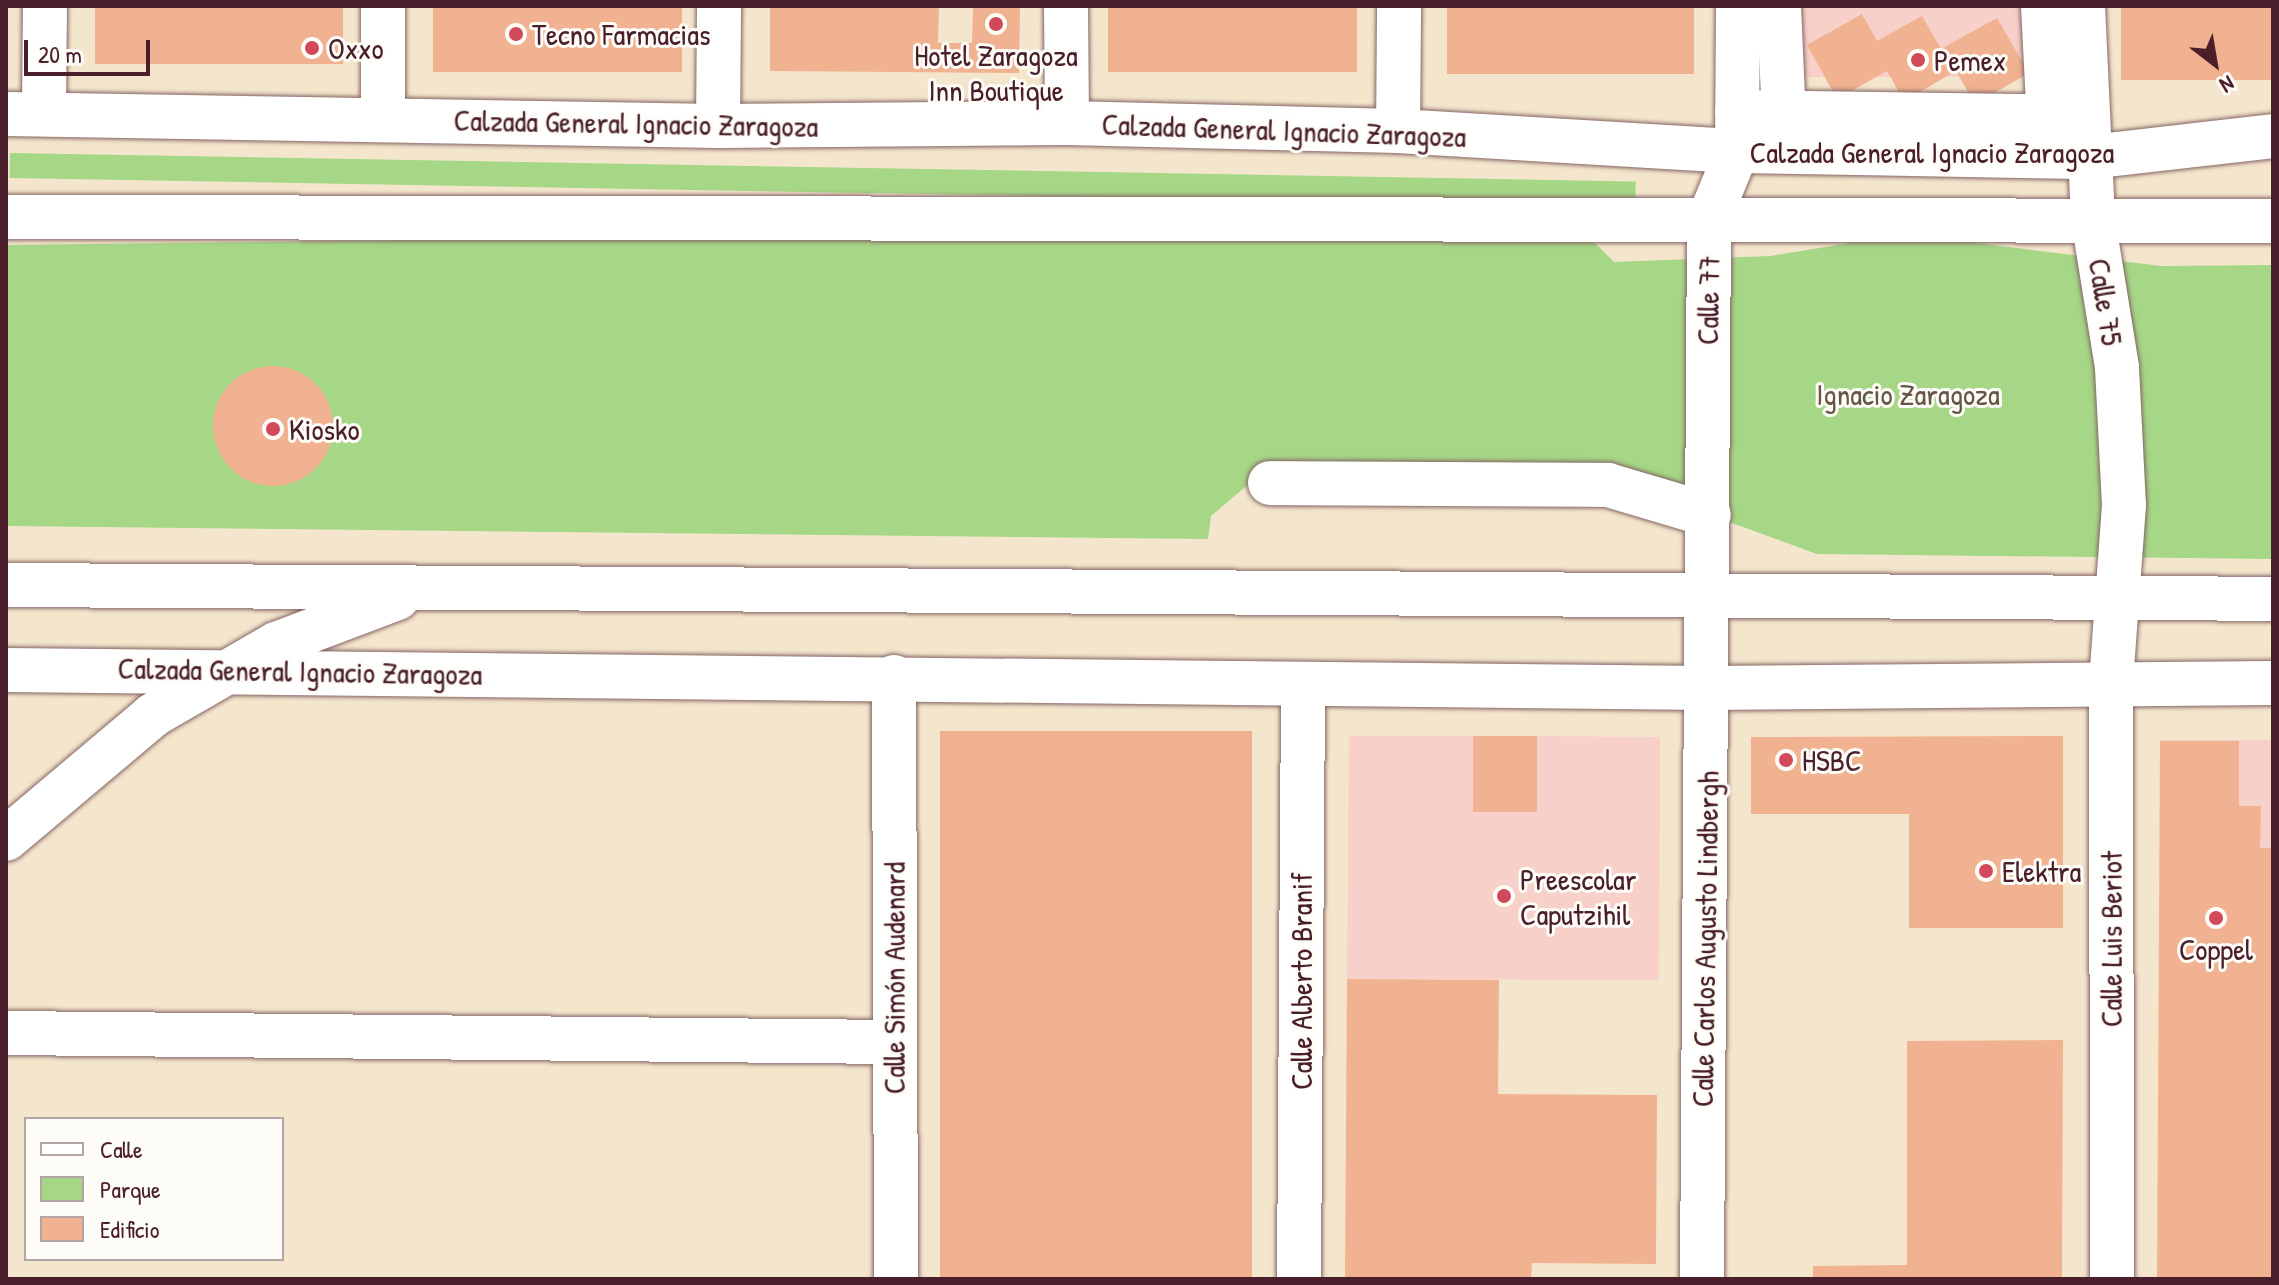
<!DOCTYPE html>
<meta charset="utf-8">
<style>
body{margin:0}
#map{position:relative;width:2279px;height:1285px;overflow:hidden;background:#f4e6cd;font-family:"Patrick Hand",sans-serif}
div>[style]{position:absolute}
.built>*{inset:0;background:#f7d0c9;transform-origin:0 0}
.green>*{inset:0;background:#a5d786;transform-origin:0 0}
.building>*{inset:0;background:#f0b290;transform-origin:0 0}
.round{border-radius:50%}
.roads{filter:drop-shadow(0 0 2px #866564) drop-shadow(0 0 2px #866564)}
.minor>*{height:44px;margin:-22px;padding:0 22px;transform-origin:22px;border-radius:22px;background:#fff}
.major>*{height:44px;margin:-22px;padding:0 22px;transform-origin:22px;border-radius:22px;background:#fff}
.dots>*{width:22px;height:22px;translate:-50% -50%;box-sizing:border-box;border:4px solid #fdfcf7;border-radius:50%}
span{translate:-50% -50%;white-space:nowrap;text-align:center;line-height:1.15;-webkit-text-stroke:6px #fdfcf7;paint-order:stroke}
.poi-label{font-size:30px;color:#4a1f2b}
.left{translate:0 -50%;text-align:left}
.street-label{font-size:30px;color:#4a1f2b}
.park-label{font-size:30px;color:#655646}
.frame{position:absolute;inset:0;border:8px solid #4a1f2b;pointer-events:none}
.legend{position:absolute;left:24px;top:1117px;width:260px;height:144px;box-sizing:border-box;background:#fdfcf7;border:2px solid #b5a4a5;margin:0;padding:10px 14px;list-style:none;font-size:24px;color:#4a1f2b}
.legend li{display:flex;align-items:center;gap:16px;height:40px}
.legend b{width:40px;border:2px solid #b5a4a5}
.north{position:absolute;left:2175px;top:24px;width:80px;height:80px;-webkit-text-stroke:6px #fdfcf7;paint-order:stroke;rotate:149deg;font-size:22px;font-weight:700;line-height:32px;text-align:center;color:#4a1f2b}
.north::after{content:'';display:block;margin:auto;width:28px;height:36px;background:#4a1f2b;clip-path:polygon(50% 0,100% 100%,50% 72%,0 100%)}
.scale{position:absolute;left:24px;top:40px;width:126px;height:36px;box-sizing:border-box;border:4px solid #4a1f2b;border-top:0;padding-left:10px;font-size:24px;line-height:28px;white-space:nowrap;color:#4a1f2b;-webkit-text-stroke:6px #fdfcf7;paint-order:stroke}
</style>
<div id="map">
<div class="built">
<i style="left:1783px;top:6px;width:251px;height:71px"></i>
<i style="clip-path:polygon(1349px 736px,1473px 736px,1473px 812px,1536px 812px,1537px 736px,1660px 737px,1659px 980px,1347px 979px)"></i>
<i style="left:2273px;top:740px;width:108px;height:113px;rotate:90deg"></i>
</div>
<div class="green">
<i style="left:10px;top:153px;width:1626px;height:25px;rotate:1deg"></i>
<i style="clip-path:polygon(1578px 226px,1614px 262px,1770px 256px,1905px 234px,2161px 266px,2273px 265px,2273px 559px,1817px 554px,1699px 511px,1256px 478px,1211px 516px,1208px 539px,6px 526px,6px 245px)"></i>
</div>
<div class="building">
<i style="left:95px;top:6px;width:248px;height:58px"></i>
<i style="left:433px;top:6px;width:249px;height:66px"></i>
<i style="clip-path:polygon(770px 6px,939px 6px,938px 43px,972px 43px,973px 6px,1020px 6px,1019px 73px,770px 71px)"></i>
<i style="left:1108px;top:6px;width:249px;height:66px"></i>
<i style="left:1447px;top:6px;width:247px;height:68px"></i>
<i style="left:2121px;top:6px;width:152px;height:74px"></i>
<i style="clip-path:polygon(1862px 14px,1877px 41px,1922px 16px,1941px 49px,1997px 18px,2029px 73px,1975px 104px,1956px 71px,1904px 101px,1887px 71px,1837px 99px,1807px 45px)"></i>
<i class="round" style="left:213px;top:366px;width:120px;height:120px"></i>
<i style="left:1252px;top:731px;width:548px;height:312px;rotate:90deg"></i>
<i style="left:1473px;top:736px;width:64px;height:76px"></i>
<i style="clip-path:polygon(2063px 736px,2063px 928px,1909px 928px,1909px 814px,1751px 814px,1751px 737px)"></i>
<i style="clip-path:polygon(2160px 741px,2239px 741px,2239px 806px,2261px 806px,2260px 848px,2273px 848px,2273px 1279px,2157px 1279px)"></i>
<i style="clip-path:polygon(1347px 979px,1499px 980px,1498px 1094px,1657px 1095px,1656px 1264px,1532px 1263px,1531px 1279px,1345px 1279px)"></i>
<i style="clip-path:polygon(2063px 1040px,2062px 1279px,1813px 1279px,1813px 1266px,1907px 1265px,1907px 1041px)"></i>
</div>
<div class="roads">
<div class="minor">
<i style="left:1066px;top:6px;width:117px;rotate:89.5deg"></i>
<i style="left:1779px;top:6px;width:136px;rotate:87.5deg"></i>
<i style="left:2043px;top:6px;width:140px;rotate:87.1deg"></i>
<i style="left:2083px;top:6px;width:213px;rotate:87.3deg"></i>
<i style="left:2093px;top:219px;width:151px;rotate:80.8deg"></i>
<i style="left:2117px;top:368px;width:137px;rotate:87.1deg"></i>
<i style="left:2124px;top:505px;width:176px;rotate:94.2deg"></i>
<i style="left:2111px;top:681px;width:598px;rotate:89.9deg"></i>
<i style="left:1737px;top:112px;width:350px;rotate:0.8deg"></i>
<i style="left:44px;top:114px;width:108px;rotate:-89.5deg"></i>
<i style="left:383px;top:120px;width:114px;rotate:-90deg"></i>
<i style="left:718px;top:126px;width:120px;rotate:-89.5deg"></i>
<i style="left:1398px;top:131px;width:125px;rotate:-89.5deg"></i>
<i style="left:1270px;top:483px;width:338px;rotate:0.3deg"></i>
<i style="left:1608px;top:485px;width:105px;rotate:16.5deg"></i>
<i style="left:894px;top:677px;width:602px;rotate:89.81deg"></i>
<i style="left:6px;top:1033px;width:888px;rotate:0.58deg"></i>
<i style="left:1299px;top:1279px;width:595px;rotate:-89.61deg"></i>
<i style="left:1702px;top:1279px;width:1060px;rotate:-89.62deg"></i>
<i style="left:1709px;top:219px;width:74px;rotate:-67.6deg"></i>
<i style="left:1737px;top:151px;width:145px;rotate:-89.6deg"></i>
</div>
<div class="major">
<i style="left:6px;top:114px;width:712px;rotate:0.97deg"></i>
<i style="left:718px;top:126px;width:349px;rotate:-0.5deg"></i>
<i style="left:1067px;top:123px;width:331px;rotate:1.4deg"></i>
<i style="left:1398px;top:131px;width:340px;rotate:3.4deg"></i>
<i style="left:1737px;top:151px;width:353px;rotate:1deg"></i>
<i style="left:2090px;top:157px;width:184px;rotate:-6.5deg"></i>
<i style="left:6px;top:217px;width:2267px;rotate:0.1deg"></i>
<i style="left:6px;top:585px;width:2267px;rotate:0.35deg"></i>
<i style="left:6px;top:670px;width:1702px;rotate:0.61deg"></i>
<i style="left:1708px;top:688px;width:565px;rotate:-0.51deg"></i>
<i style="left:6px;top:839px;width:192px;rotate:-40.1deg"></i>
<i style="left:153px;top:715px;width:142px;rotate:-30deg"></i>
<i style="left:276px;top:644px;width:130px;rotate:-20.7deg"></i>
</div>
</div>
<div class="dots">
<i style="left:996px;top:24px;background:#d1495b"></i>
<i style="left:516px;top:34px;background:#d1495b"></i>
<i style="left:312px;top:48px;background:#d1495b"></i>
<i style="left:1918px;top:60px;background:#d1495b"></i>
<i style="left:273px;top:429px;background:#d1495b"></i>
<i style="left:1786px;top:760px;background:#d1495b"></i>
<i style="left:1986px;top:871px;background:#d1495b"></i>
<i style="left:1504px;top:896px;background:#d1495b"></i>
<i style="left:2216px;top:918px;background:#d1495b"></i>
</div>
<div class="poi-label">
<span class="left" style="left:532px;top:34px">Tecno Farmacias</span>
<span class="left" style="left:328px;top:48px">Oxxo</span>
<span style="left:996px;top:72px">Hotel Zaragoza<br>Inn Boutique</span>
<span class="left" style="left:1934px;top:60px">Pemex</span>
<span class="left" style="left:289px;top:429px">Kiosko</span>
<span class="left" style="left:1802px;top:760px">HSBC</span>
<span class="left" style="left:2002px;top:871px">Elektra</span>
<span class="left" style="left:1520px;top:896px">Preescolar<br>Caputzihil</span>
<span style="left:2216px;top:949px">Coppel</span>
</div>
<div class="street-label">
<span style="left:636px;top:123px;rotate:1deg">Calzada General Ignacio Zaragoza</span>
<span style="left:1284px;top:130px;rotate:2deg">Calzada General Ignacio Zaragoza</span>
<span style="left:1932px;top:152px">Calzada General Ignacio Zaragoza</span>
<span style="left:1708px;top:300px;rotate:-89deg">Calle 77</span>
<span style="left:2106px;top:302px;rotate:81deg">Calle 75</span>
<span style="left:300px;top:671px;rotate:1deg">Calzada General Ignacio Zaragoza</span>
<span style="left:1705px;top:939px;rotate:-89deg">Calle Carlos Augusto Lindbergh</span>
<span style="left:2111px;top:939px;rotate:-90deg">Calle Luis Beriot</span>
<span style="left:894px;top:978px;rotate:-90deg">Calle Simón Audenard</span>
<span style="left:1301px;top:981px;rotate:-90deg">Calle Alberto Branif</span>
</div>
<div class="park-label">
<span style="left:1908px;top:394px">Ignacio Zaragoza</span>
</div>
<div class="frame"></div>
<ul class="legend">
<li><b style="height:10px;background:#fff"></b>Calle</li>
<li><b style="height:22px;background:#a5d786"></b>Parque</li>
<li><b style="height:22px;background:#f0b290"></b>Edificio</li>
</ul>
<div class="north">N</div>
<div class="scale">20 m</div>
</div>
